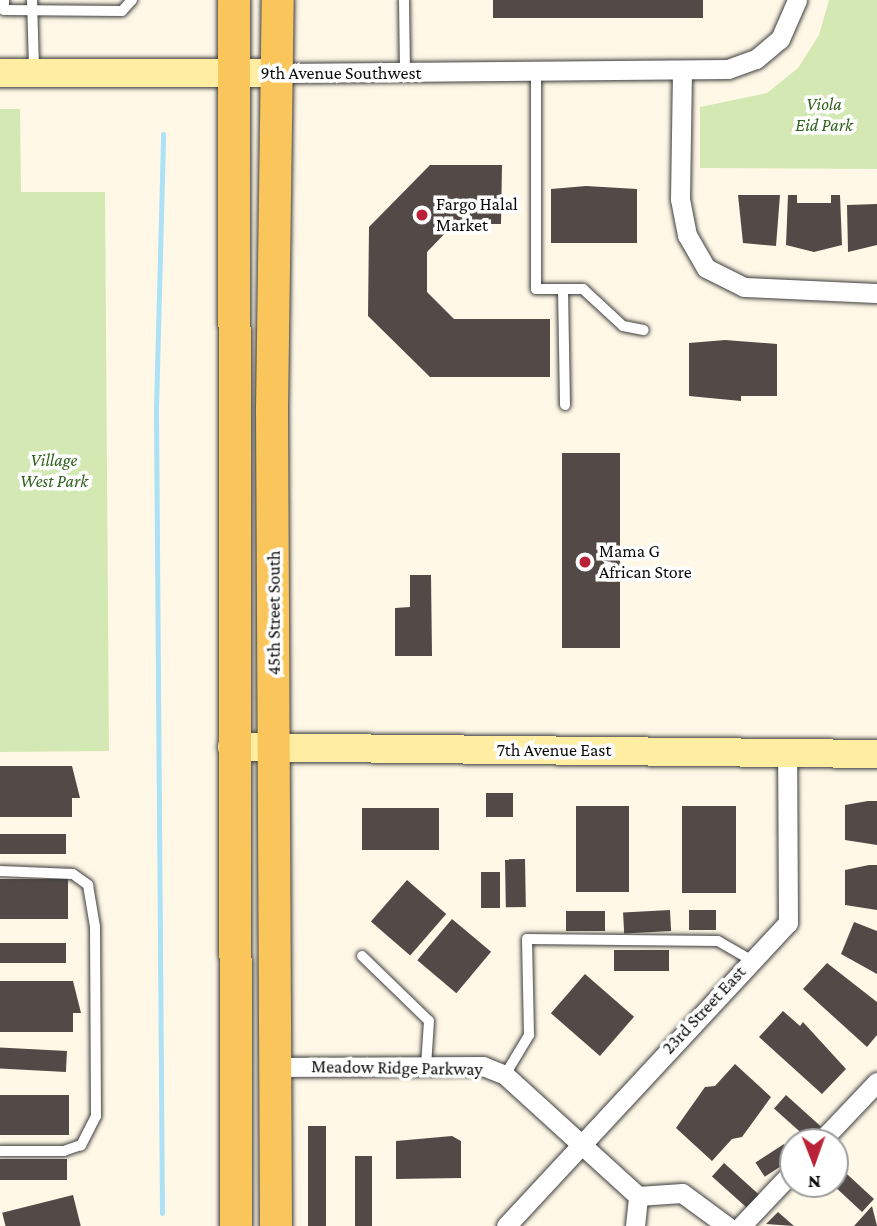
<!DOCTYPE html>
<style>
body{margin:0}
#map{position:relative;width:877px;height:1226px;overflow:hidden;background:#fff8e7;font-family:"Crimson Pro",serif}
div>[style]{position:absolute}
.green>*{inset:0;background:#d3e8b2}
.stream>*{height:5px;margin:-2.5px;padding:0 2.5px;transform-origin:2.5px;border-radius:2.5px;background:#ace1f6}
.building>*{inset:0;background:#534a47;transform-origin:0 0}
.roads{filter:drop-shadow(0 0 2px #3d3d3d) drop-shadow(0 0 2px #3d3d3d)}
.lane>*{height:10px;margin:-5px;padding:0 5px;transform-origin:5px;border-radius:5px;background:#fff}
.street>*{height:19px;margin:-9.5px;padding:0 9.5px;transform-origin:9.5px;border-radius:9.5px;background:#fff}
.secondary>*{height:28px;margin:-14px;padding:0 14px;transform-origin:14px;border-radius:14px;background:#ffeda2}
.primary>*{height:32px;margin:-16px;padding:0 16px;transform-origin:16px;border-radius:16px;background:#fac65c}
.dots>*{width:19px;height:19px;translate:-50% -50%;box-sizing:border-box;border:4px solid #fff;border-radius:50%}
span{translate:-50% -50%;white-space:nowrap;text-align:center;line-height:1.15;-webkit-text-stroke:7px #fff;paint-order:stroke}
.street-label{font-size:18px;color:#0a0a0a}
.park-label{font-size:18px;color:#30611b;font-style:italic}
.poi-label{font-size:18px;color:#0a0a0a}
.left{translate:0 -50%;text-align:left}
.north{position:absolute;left:779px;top:1128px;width:70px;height:70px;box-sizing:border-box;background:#fff;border:2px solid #9d9d9d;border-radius:50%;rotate:179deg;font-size:19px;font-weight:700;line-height:28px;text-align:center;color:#0a0a0a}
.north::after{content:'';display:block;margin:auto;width:24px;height:32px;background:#ba2237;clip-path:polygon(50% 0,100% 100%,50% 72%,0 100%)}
</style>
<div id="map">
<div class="green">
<i style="clip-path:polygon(829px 0,877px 0,877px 169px,700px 168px,700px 107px,767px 93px,798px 68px,819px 35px)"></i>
<i style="clip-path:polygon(0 109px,20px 109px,21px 192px,105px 192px,109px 751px,0 752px)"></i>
</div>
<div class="stream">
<i style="left:162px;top:1213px;width:805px;rotate:-90.43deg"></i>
<i style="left:156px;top:408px;width:274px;rotate:-88.5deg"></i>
</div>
<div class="building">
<i style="left:493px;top:0;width:210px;height:18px"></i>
<i style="clip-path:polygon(430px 165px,502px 165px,501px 224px,454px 224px,427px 252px,427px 292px,454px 319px,550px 319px,550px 377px,430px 377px,368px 316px,369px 227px)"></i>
<i style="clip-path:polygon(586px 186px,637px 189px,637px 243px,551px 243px,551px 189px)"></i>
<i style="clip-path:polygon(738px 195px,780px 195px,776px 246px,743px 243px)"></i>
<i style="clip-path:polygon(788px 195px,797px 195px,797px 203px,831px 203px,831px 195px,840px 195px,842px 245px,814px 252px,786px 245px)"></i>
<i style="clip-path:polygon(877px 204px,877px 245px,848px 252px,847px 205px)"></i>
<i style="clip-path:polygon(725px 340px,777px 344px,777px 396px,741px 396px,741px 401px,689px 396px,689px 343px)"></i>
<i style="left:562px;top:453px;width:58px;height:195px"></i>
<i style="clip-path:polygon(410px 575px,431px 575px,432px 656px,395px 656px,395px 608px,410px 607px)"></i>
<i style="clip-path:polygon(0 766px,72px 766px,80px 798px,72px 798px,72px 817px,0 817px)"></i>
<i style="left:486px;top:793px;width:27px;height:24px"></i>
<i style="clip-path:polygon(868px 801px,877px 801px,877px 845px,845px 840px,845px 805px)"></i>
<i style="left:576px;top:806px;width:53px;height:86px"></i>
<i style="left:682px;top:806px;width:54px;height:87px"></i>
<i style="left:439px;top:808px;width:42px;height:77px;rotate:90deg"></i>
<i style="left:0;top:834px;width:66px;height:20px"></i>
<i style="left:525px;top:859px;width:48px;height:20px;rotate:89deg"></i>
<i style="clip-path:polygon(869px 865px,877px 865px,877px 910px,845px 905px,845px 870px)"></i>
<i style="left:481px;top:872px;width:19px;height:36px"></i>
<i style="left:0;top:879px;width:68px;height:40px"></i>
<i style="left:407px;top:880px;width:52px;height:55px;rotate:41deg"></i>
<i style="left:670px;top:910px;width:21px;height:47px;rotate:87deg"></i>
<i style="left:689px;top:910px;width:27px;height:20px"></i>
<i style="left:566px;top:911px;width:39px;height:20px"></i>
<i style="left:452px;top:919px;width:51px;height:54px;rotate:40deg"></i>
<i style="clip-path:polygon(854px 922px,877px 931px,877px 974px,841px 954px)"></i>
<i style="left:0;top:943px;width:66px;height:20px"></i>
<i style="left:669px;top:950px;width:21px;height:55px;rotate:90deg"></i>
<i style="clip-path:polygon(827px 963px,877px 1002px,877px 1035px,867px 1047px,803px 989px)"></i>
<i style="left:585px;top:974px;width:65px;height:52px;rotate:41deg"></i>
<i style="clip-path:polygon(0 981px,73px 981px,81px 1013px,73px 1013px,73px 1032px,0 1032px)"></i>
<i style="clip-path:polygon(783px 1011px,800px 1026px,803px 1022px,846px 1069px,822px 1094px,759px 1037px)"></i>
<i style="left:67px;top:1051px;width:21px;height:67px;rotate:93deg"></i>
<i style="clip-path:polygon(735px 1064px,771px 1097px,742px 1137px,732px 1139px,712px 1161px,676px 1128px,705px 1087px,715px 1086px)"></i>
<i style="left:69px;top:1095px;width:40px;height:69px;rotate:90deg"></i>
<i style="left:786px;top:1095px;width:47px;height:18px;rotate:42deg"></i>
<i style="left:308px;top:1126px;width:18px;height:100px"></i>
<i style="clip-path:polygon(452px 1136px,461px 1141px,461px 1178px,396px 1179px,396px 1141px)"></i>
<i style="left:784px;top:1144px;width:17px;height:34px;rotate:57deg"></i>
<i style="left:355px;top:1156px;width:17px;height:70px"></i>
<i style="left:0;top:1159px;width:67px;height:21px"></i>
<i style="left:724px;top:1163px;width:47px;height:18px;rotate:42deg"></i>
<i style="clip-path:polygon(835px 1163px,874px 1199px,862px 1212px,832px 1184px)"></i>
<i style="left:73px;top:1195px;width:32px;height:73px;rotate:76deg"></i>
<i style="clip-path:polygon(872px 1206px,877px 1226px,854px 1226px)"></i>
<i style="clip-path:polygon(778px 1212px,794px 1226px,766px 1224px)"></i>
</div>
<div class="roads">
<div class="lane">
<i style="left:4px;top:0;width:10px;rotate:90deg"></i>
<i style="left:4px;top:10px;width:118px;rotate:0.5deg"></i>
<i style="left:122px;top:11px;width:15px;rotate:-48deg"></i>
<i style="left:32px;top:0;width:69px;rotate:88.3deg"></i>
<i style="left:404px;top:0;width:72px;rotate:89.2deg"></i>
<i style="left:536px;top:71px;width:218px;rotate:90deg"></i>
<i style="left:536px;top:289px;width:47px"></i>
<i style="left:583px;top:289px;width:54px;rotate:42.8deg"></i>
<i style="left:623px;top:326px;width:21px;rotate:11deg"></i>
<i style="left:563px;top:289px;width:116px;rotate:89deg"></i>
<i style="left:0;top:871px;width:73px;rotate:2.4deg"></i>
<i style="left:73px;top:874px;width:19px;rotate:36deg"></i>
<i style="left:88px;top:885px;width:43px;rotate:80.5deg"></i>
<i style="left:95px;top:927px;width:189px;rotate:89.7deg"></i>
<i style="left:96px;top:1116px;width:33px;rotate:117deg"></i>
<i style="left:81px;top:1145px;width:18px;rotate:161deg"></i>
<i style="left:64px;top:1151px;width:64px;rotate:180deg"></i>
<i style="left:362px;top:956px;width:93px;rotate:44.1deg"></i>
<i style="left:429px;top:1021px;width:45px;rotate:93.8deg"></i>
<i style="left:505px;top:1075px;width:47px;rotate:-59deg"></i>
<i style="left:529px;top:1035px;width:96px;rotate:-91.2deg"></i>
<i style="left:527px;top:939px;width:191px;rotate:0.6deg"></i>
<i style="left:718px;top:941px;width:38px;rotate:30deg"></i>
</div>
<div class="street">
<i style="left:682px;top:71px;width:128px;rotate:90.9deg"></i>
<i style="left:680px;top:199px;width:37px;rotate:79deg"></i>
<i style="left:687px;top:235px;width:38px;rotate:60deg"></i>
<i style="left:706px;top:268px;width:42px;rotate:26.6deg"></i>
<i style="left:744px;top:287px;width:133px;rotate:2.6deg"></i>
<i style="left:278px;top:73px;width:450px;rotate:-0.5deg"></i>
<i style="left:728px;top:69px;width:30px;rotate:-20deg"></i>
<i style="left:756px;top:59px;width:31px;rotate:-40deg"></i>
<i style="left:780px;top:39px;width:43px;rotate:-66.4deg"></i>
<i style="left:275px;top:1067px;width:208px;rotate:-0.3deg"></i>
<i style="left:483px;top:1066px;width:24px;rotate:22deg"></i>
<i style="left:505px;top:1075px;width:180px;rotate:42.3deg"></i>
<i style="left:820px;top:1142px;width:83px;rotate:-46.5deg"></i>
<i style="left:638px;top:1196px;width:44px;rotate:-3.9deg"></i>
<i style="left:682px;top:1193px;width:56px;rotate:36.3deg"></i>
<i style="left:506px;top:1226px;width:414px;rotate:-47.1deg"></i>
<i style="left:788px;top:923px;width:173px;rotate:-90.3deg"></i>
<i style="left:635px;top:1226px;width:30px;rotate:-84deg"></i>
<i style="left:741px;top:1226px;width:76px;rotate:-46.6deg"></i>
</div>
<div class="secondary">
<i style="left:0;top:73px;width:278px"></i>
<i style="left:232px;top:747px;width:645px;rotate:0.62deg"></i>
</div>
<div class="primary">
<i style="left:234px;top:0;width:1226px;rotate:89.91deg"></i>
<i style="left:276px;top:1226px;width:816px;rotate:-90.28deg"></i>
<i style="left:272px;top:410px;width:410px;rotate:-89.2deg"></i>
</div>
</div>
<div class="dots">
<i style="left:422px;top:215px;background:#ba2237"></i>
<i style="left:585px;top:562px;background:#ba2237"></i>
</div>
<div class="street-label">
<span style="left:341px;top:73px">9th Avenue Southwest</span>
<span style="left:274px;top:613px;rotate:-90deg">45th Street South</span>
<span style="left:554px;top:750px">7th Avenue East</span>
<span style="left:704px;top:1010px;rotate:-47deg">23rd Street East</span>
<span style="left:397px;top:1068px;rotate:1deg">Meadow Ridge Parkway</span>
</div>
<div class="park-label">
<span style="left:824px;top:115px">Viola<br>Eid Park</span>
<span style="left:54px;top:471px">Village<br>West Park</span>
</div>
<div class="poi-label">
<span class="left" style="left:436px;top:215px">Fargo Halal<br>Market</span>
<span class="left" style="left:599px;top:562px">Mama G<br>African Store</span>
</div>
<div class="north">N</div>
</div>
